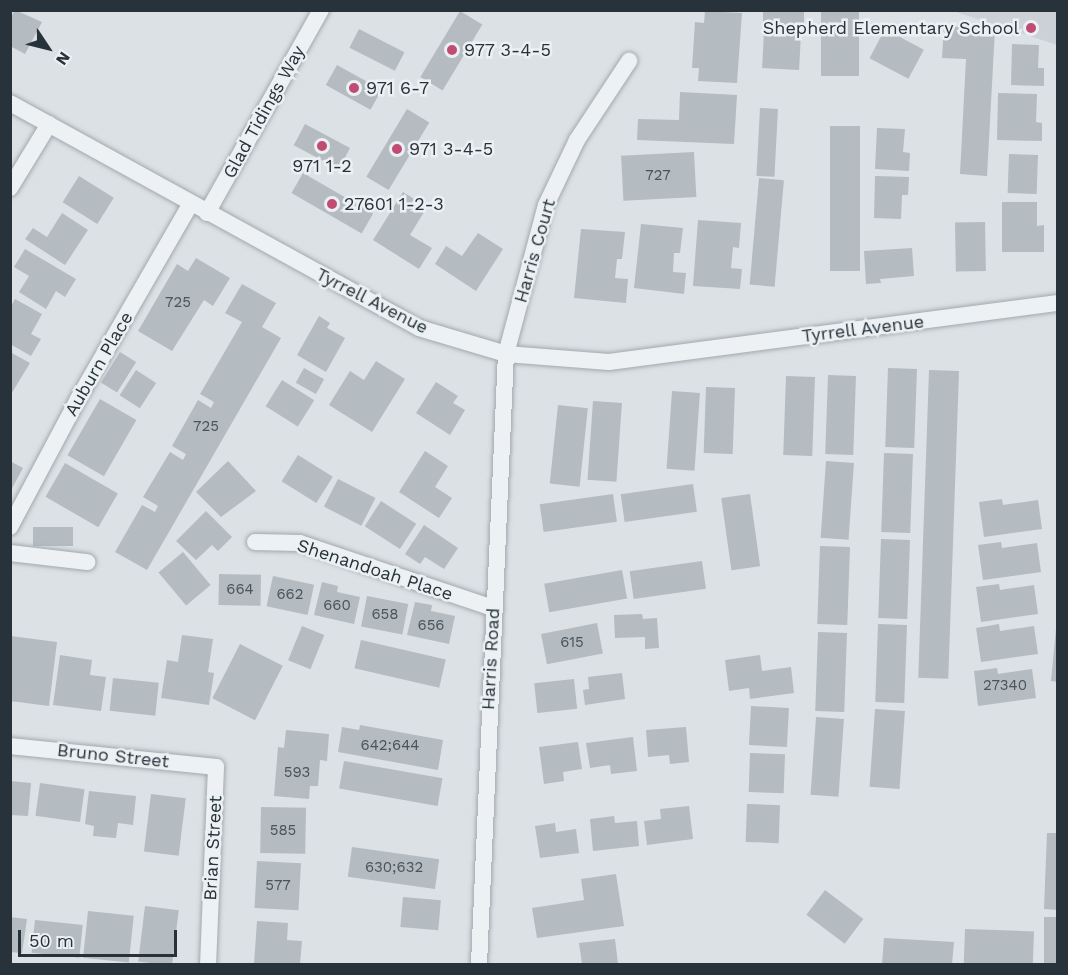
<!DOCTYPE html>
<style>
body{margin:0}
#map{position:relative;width:1068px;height:975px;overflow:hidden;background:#dce1e5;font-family:"Work Sans",sans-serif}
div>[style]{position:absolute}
.built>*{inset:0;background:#cbd1d6}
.building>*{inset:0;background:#b4bbc1;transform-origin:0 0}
.roads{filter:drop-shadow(0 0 2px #a2a9ae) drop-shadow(0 0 2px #a2a9ae)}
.minor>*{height:16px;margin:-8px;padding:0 8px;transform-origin:8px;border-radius:8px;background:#eef1f4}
.dots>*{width:16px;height:16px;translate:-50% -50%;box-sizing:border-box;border:3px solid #ebf0f3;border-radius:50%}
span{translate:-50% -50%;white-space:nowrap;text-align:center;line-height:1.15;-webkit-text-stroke:5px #ebf0f3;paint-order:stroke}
.number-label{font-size:15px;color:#4a545c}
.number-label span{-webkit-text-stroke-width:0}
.poi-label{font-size:18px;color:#27323a}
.right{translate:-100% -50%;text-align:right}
.left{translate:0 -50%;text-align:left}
.street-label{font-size:18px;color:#27323a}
.frame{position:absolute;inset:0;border:12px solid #27323a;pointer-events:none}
.north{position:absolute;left:18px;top:18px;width:60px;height:60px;-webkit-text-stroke:4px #ebf0f3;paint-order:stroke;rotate:125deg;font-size:16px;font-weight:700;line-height:24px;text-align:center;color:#27323a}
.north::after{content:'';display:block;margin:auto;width:21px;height:27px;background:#27323a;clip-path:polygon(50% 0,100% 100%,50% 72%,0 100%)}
.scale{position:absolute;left:18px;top:930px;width:159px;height:27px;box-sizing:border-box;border:3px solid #27323a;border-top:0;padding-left:8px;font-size:18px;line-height:21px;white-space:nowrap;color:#27323a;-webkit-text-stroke:4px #ebf0f3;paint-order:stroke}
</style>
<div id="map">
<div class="built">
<i style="clip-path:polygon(953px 11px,1057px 11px,1057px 45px)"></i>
</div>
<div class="building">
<i style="clip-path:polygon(15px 10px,42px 22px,25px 54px,10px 46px,10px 19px)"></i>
<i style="left:763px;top:10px;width:41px;height:16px"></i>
<i style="left:821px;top:10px;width:38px;height:66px"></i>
<i style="left:460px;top:11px;width:26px;height:77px;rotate:31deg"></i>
<i style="clip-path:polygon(705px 11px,742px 13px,737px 83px,698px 81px,699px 68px,692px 68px,695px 22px,704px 23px)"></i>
<i style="clip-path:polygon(944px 26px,995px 29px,987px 176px,960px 174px,966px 59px,942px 58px)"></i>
<i style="left:359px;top:29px;width:51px;height:21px;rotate:27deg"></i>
<i style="left:885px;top:29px;width:44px;height:33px;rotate:28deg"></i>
<i style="left:764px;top:32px;width:37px;height:36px;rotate:3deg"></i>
<i style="clip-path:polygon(1012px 44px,1039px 45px,1038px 68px,1044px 68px,1044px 86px,1011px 85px)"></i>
<i style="left:337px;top:65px;width:51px;height:23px;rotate:29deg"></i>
<i style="clip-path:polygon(680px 92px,737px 95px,734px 144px,637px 140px,638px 119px,679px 120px)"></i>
<i style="clip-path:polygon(998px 93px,1037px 94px,1036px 122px,1042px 123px,1042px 141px,997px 140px)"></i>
<i style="left:760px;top:108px;width:18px;height:68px;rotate:3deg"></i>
<i style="left:407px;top:109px;width:26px;height:79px;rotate:31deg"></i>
<i style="left:305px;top:124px;width:51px;height:24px;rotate:28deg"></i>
<i style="left:830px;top:126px;width:30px;height:145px"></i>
<i style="clip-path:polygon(877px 128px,905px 129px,903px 152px,910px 153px,909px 171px,875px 169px)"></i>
<i style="left:694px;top:152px;width:45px;height:73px;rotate:87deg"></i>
<i style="left:1009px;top:154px;width:29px;height:39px;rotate:2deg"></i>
<i style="left:303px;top:173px;width:81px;height:23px;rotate:30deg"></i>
<i style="left:79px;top:176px;width:41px;height:31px;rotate:32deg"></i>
<i style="clip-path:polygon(875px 176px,909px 177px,908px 195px,902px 195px,901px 219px,874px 218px)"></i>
<i style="left:759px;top:178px;width:25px;height:107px;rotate:5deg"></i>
<i style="clip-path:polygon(403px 192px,427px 207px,410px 235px,432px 248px,419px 269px,373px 240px)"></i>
<i style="clip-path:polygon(1002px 202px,1037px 202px,1037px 226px,1044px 225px,1044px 252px,1002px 252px)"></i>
<i style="clip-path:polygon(62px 213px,88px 230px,65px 265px,25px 239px,33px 228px,47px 237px)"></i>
<i style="clip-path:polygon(698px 220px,741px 223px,739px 248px,733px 247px,731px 268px,742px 269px,740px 289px,693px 286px)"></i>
<i style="left:985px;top:222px;width:49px;height:30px;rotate:89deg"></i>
<i style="clip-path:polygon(641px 224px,683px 228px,680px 253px,674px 253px,673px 272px,686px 273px,684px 294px,634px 288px)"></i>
<i style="clip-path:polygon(581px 229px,625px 232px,622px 259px,617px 259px,615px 278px,628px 279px,626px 303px,574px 298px)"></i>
<i style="clip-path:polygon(478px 233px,503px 249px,476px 291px,435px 264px,446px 246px,462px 256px)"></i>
<i style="clip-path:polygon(912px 248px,914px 276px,880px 279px,881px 283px,866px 284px,864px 251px)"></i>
<i style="clip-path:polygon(25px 249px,76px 279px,65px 297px,56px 291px,46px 309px,19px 292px,29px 276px,14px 267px)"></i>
<i style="clip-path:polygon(196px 258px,230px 278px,213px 306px,204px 300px,172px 351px,138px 331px,177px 264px,188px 271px)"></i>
<i style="clip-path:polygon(242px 284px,276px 303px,262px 327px,281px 338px,147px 570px,115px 552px,142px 505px,155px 512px,158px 506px,143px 497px,170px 452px,183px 460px,186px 454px,172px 446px,198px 400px,211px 408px,214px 402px,200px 394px,242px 322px,225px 313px)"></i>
<i style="clip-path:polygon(15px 299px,42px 314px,31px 334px,41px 339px,31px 356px,10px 344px,10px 308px)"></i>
<i style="clip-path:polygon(319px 316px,330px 323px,327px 328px,345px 338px,326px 372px,297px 355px)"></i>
<i style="clip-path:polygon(10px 352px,30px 363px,10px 396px)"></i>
<i style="left:120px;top:352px;width:19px;height:36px;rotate:32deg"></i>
<i style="clip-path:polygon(376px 361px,405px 379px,372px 432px,329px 405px,350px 371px,364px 380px)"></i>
<i style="left:304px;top:368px;width:23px;height:17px;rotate:29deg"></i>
<i style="left:888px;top:368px;width:29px;height:79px;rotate:2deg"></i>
<i style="left:136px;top:370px;width:24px;height:30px;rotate:33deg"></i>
<i style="left:959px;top:371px;width:308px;height:30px;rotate:92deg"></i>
<i style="left:828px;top:375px;width:28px;height:79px;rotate:2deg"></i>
<i style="left:786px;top:376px;width:29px;height:79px;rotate:2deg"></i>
<i style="left:282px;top:380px;width:38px;height:31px;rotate:32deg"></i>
<i style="clip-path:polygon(436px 382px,458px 396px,453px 403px,465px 410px,450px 435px,416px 413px)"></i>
<i style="left:706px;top:387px;width:29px;height:66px;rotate:2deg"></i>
<i style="left:672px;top:391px;width:28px;height:78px;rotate:4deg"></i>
<i style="left:100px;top:399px;width:42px;height:65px;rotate:30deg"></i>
<i style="left:593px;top:401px;width:29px;height:79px;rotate:4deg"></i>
<i style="left:558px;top:405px;width:30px;height:79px;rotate:6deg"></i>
<i style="clip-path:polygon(425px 451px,448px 466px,435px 487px,452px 498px,439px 518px,399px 492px)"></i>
<i style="left:884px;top:453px;width:29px;height:79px;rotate:2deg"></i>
<i style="left:298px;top:455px;width:41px;height:31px;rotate:32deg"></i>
<i style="clip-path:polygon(10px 461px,23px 468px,10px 492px)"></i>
<i style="clip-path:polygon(228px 461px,256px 491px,221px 517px,196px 492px)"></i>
<i style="left:826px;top:461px;width:28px;height:77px;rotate:4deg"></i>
<i style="left:65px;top:463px;width:61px;height:39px;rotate:30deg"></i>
<i style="left:338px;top:479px;width:42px;height:31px;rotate:27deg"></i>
<i style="left:693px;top:484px;width:28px;height:73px;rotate:82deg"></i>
<i style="left:613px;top:494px;width:28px;height:74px;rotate:82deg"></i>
<i style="left:750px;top:494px;width:73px;height:29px;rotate:82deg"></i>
<i style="clip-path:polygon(1002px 499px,1003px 505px,1038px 500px,1042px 529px,984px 537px,979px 502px)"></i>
<i style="left:381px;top:501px;width:42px;height:30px;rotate:33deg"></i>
<i style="clip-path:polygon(206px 511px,232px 537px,218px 551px,212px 545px,196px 560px,176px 541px)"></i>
<i style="clip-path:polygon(424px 525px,458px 548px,444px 569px,425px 557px,420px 564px,405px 554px)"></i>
<i style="left:33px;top:527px;width:40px;height:19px"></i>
<i style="left:881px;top:539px;width:29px;height:79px;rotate:2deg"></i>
<i style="clip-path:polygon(1001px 542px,1002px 548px,1037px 543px,1041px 572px,983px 580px,978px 545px)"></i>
<i style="left:820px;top:546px;width:30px;height:78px;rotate:2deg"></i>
<i style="left:183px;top:552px;width:43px;height:32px;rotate:50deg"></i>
<i style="left:702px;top:561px;width:28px;height:73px;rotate:82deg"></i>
<i style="left:622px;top:570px;width:29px;height:79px;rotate:80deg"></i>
<i style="left:219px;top:574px;width:42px;height:31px;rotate:1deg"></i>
<i style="left:273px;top:576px;width:42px;height:31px;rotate:12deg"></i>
<i style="clip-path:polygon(322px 582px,338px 586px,337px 592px,360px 597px,354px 624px,314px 615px)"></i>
<i style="clip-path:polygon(999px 584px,1000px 590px,1034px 585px,1038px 614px,981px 622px,976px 587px)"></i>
<i style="left:367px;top:596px;width:42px;height:31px;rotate:11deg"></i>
<i style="clip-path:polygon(415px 602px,432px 605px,431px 611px,455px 616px,449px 644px,407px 635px)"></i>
<i style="clip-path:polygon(642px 614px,643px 619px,657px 618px,659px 648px,645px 649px,645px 637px,615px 638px,614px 615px)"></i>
<i style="left:597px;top:623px;width:31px;height:57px;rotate:79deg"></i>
<i style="left:878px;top:624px;width:29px;height:78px;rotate:2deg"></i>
<i style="clip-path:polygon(999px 624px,1000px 631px,1034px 626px,1038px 654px,981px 662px,976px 628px)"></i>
<i style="left:302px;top:626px;width:24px;height:37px;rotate:22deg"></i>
<i style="clip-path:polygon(1056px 629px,1058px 629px,1058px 682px,1051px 681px)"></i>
<i style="left:818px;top:632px;width:29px;height:79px;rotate:2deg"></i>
<i style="clip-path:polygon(182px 635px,213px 639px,208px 672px,214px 673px,209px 705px,161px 698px,167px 660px,178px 662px)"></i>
<i style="clip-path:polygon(11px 636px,57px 642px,49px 706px,10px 701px)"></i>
<i style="left:361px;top:640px;width:87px;height:29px;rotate:13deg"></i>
<i style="left:240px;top:644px;width:48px;height:61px;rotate:27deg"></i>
<i style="clip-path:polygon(60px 655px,92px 660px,90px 675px,106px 677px,101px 711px,53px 705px)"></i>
<i style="clip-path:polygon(760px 655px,762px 671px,791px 667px,794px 693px,750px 699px,749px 688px,729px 691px,725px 660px)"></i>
<i style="clip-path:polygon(997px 668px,998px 674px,1032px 669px,1036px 698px,978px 706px,974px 671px)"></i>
<i style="clip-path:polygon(622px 673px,625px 699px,585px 705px,583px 690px,589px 689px,588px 677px)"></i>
<i style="left:113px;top:678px;width:46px;height:33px;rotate:6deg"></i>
<i style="left:574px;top:679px;width:30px;height:40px;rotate:84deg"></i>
<i style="left:751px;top:706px;width:38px;height:39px;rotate:3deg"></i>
<i style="left:875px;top:709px;width:30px;height:78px;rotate:4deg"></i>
<i style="left:816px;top:717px;width:28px;height:78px;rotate:4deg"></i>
<i style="clip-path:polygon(360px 725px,443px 740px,438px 770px,338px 752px,342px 727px,359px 730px)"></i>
<i style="clip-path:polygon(686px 727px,689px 762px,670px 764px,669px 755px,648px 757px,646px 730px)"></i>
<i style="clip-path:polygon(286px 730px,329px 734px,327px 761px,320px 760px,318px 786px,310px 786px,309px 799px,274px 796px,278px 747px,284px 748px)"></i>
<i style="clip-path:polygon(633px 737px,637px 771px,611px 774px,610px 765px,590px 768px,586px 743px)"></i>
<i style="clip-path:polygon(578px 742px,582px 769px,563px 772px,564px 781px,544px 784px,539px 747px)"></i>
<i style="left:750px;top:753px;width:35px;height:39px;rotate:2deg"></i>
<i style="left:344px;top:761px;width:100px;height:28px;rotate:10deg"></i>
<i style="clip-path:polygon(10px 781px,31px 783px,28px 816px,10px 815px)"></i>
<i style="left:40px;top:783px;width:45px;height:33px;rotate:8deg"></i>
<i style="clip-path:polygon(89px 791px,136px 796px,133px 825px,118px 823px,116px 838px,93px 836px,94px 826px,85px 824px)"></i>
<i style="left:151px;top:794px;width:35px;height:58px;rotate:7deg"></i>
<i style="left:747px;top:804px;width:33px;height:38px;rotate:2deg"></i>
<i style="clip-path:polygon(689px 806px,693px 839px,647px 845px,644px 821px,661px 819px,660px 809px)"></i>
<i style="left:261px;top:807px;width:45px;height:46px;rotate:1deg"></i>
<i style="clip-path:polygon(614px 816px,615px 823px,637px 821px,639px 846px,593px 851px,590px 819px)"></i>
<i style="clip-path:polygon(555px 823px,556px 832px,576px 829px,579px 853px,540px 858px,535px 826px)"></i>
<i style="clip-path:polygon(1047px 833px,1058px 833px,1058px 910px,1044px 909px)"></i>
<i style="left:352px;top:847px;width:88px;height:30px;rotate:8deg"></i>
<i style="left:257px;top:861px;width:44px;height:47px;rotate:3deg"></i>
<i style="clip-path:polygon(616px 874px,624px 926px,537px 938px,532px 908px,584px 900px,581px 879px)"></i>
<i style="left:825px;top:890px;width:48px;height:31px;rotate:37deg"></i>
<i style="left:403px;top:897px;width:38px;height:30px;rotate:5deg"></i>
<i style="left:145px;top:906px;width:34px;height:56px;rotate:7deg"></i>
<i style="left:88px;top:911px;width:46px;height:47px;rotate:6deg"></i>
<i style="clip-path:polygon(10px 917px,27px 919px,22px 953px,10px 952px)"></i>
<i style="left:1044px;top:917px;width:14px;height:47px"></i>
<i style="left:35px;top:920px;width:48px;height:33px;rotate:6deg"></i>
<i style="clip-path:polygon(257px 921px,288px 923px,287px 940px,302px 941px,300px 964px,254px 964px)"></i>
<i style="left:965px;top:929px;width:69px;height:34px;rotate:2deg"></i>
<i style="clip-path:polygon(884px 938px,954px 942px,952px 964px,882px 964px)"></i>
<i style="clip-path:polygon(615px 939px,618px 964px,582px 964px,579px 943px)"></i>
</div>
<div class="roads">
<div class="minor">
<i style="left:10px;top:103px;width:467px;rotate:28.8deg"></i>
<i style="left:419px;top:328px;width:91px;rotate:16.6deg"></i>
<i style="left:506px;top:354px;width:103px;rotate:4.4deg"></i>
<i style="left:609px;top:362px;width:453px;rotate:-7.5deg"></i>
<i style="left:10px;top:188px;width:75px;rotate:-58.6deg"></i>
<i style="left:207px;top:213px;width:233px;rotate:-60.7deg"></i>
<i style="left:10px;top:527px;width:145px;rotate:-62deg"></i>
<i style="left:78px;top:399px;width:226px;rotate:-60deg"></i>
<i style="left:255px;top:542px;width:45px;rotate:1.3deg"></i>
<i style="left:300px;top:543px;width:204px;rotate:18.6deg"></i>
<i style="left:10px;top:553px;width:78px;rotate:6.7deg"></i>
<i style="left:10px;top:746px;width:207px;rotate:5.8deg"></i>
<i style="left:216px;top:767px;width:197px;rotate:92.3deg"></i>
<i style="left:479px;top:964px;width:611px;rotate:-87.47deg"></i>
<i style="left:506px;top:354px;width:154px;rotate:-75deg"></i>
<i style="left:546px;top:205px;width:72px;rotate:-64.5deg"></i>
<i style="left:577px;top:140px;width:95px;rotate:-56.6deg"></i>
</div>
</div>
<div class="dots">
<i style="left:1031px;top:28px;background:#c04b73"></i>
<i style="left:452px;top:50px;background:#c04b73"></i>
<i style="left:354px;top:88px;background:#c04b73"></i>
<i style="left:322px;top:146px;background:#c04b73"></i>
<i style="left:397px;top:149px;background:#c04b73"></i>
<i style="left:332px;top:204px;background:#c04b73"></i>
</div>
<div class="number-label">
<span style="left:658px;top:176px">727</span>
<span style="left:178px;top:303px">725</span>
<span style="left:206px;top:427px">725</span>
<span style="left:240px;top:590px">664</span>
<span style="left:290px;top:595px">662</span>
<span style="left:337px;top:606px">660</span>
<span style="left:385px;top:615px">658</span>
<span style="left:431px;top:626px">656</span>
<span style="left:572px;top:643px">615</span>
<span style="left:1005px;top:686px">27340</span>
<span style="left:390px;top:746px">642;644</span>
<span style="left:297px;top:773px">593</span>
<span style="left:283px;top:831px">585</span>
<span style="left:394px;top:868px">630;632</span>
<span style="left:278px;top:886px">577</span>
</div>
<div class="poi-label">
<span class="right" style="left:1019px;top:28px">Shepherd Elementary School</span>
<span class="left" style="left:464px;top:50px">977 3-4-5</span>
<span class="left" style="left:366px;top:88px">971 6-7</span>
<span class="left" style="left:409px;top:149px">971 3-4-5</span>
<span style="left:322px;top:166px">971 1-2</span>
<span class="left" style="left:344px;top:204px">27601 1-2-3</span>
</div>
<div class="street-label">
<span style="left:264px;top:112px;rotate:-61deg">Glad Tidings Way</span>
<span style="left:535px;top:251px;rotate:-74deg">Harris Court</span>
<span style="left:372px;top:301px;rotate:27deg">Tyrrell Avenue</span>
<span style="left:863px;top:329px;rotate:-7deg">Tyrrell Avenue</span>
<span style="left:99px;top:364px;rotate:-60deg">Auburn Place</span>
<span style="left:375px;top:570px;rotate:18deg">Shenandoah Place</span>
<span style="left:491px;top:659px;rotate:-87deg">Harris Road</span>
<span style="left:113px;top:756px;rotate:6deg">Bruno Street</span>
<span style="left:213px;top:848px;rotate:-87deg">Brian Street</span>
</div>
<div class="frame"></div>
<div class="north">N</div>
<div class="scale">50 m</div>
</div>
